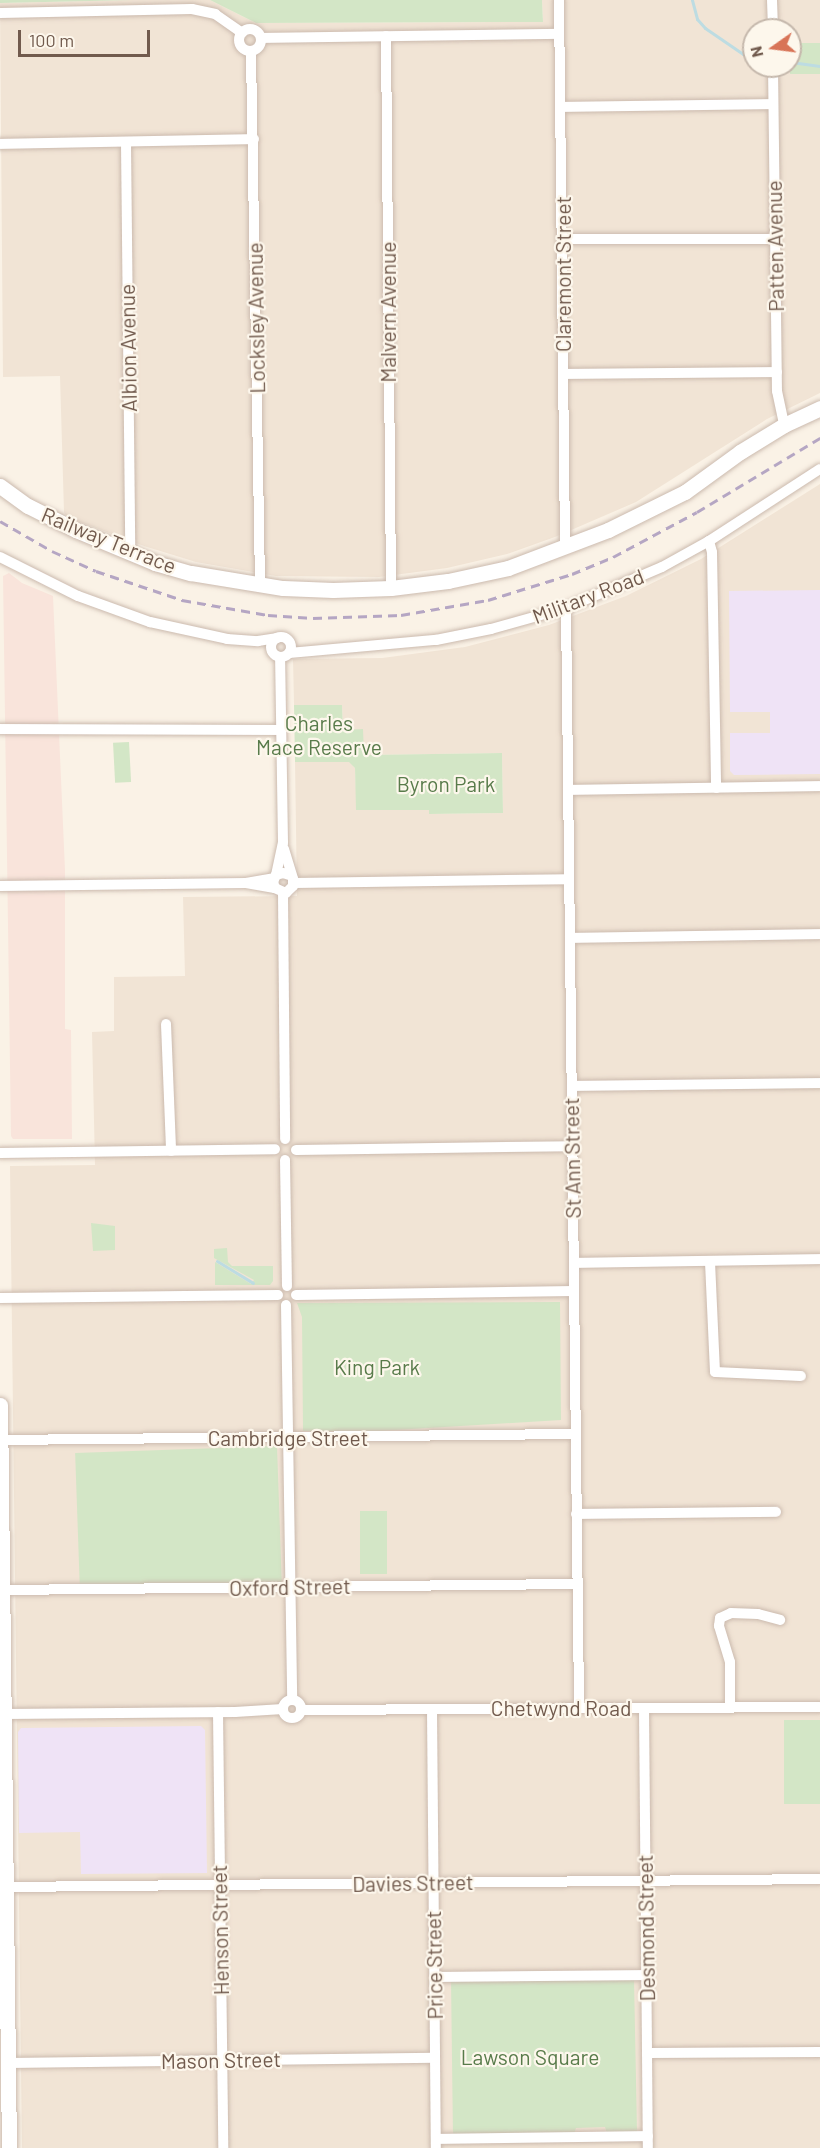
<!DOCTYPE html>
<style>
body{margin:0}
#map{position:relative;width:820px;height:2148px;overflow:hidden;background:#faf2e6;font-family:Barlow,sans-serif}
div>[style]{position:absolute}
.residential>*{inset:0;background:#f1e4d5}
.commercial>*{inset:0;background:#f9e4db}
.education>*{inset:0;background:#efe3f6}
.green>*{inset:0;background:#d3e6c6;transform-origin:0 0}
.stream>*{height:3px;margin:-1.5px;padding:0 1.5px;transform-origin:1.5px;border-radius:1.5px;background:#bddce2}
.roads{filter:drop-shadow(0 0 2px #cbbaae) drop-shadow(0 0 2px #cbbaae)}
.minor>*{height:10px;margin:-5px;padding:0 5px;transform-origin:5px;border-radius:5px;background:#fff}
.minor>.ring{margin:-5px;padding:0;box-sizing:content-box;background:none;border:10px solid #fff;border-radius:50%}
.secondary>*{height:15px;margin:-7.5px;padding:0 7.5px;transform-origin:7.5px;border-radius:7.5px;background:#fff}
.rail>*{height:3px;margin-top:-1.5px;transform-origin:0;background:repeating-linear-gradient(90deg,#b5a6c3 0 9px,transparent 0 15px)}
span{translate:-50% -50%;white-space:nowrap;text-align:center;line-height:1.15;-webkit-text-stroke:4.5px #fdf7ec;paint-order:stroke}
.street-label{font-size:21px;color:#715a4d}
.park-label{font-size:21px;color:#587b4a}
.north{position:absolute;left:742px;top:18px;width:60px;height:60px;box-sizing:border-box;background:#fdf7ec;border:2px solid #c5b8ac;border-radius:50%;rotate:256deg;font-size:16px;font-weight:700;line-height:24px;text-align:center;color:#715a4d}
.north::after{content:'';display:block;margin:auto;width:21px;height:27px;background:#d87457;clip-path:polygon(50% 0,100% 100%,50% 72%,0 100%)}
.scale{position:absolute;left:18px;top:30px;width:132px;height:27px;box-sizing:border-box;border:3px solid #715a4d;border-top:0;padding-left:8px;font-size:18px;line-height:21px;white-space:nowrap;color:#715a4d;-webkit-text-stroke:4px #fdf7ec;paint-order:stroke}
</style>
<div id="map">
<div class="residential">
<i style="clip-path:polygon(evenodd,134px 0,210px 0,256px 23px,543px 22px,542px 0,820px 0,820px 393px,767px 419px,636px 502px,555px 537px,507px 554px,447px 568px,379px 577px,276px 576px,196px 562px,144px 546px,67px 517px,64px 512px,60px 376px,3px 377px,0 3px,134px 0,754px 30px,790px 30px,790px 66px,754px 66px,754px 30px)"></i>
<i style="clip-path:polygon(820px 484px,820px 2148px,22px 2148px,10px 1166px,95px 1165px,92px 1032px,114px 1031px,114px 977px,185px 976px,183px 897px,297px 896px,295px 762px,349px 761px,355px 768px,357px 810px,429px 810px,429px 814px,503px 813px,502px 753px,364px 755px,343px 730px,342px 705px,294px 705px,293px 659px,382px 658px,465px 647px,549px 625px,626px 596px,701px 559px)"></i>
</div>
<div class="commercial">
<i style="clip-path:polygon(9px 573px,22px 583px,53px 596px,65px 870px,65px 1029px,71px 1030px,72px 1139px,13px 1139px,11px 1136px,3px 576px)"></i>
</div>
<div class="education">
<i style="clip-path:polygon(820px 590px,820px 774px,734px 775px,730px 771px,730px 733px,770px 733px,770px 712px,730px 712px,729px 591px)"></i>
<i style="clip-path:polygon(201px 1726px,205px 1730px,207px 1873px,81px 1874px,80px 1832px,19px 1833px,18px 1732px,21px 1728px)"></i>
</div>
<div class="green">
<i style="clip-path:polygon(0 0,134px 0,0 3px)"></i>
<i style="clip-path:polygon(210px 0,542px 0,543px 22px,256px 23px)"></i>
<i style="left:820px;top:43px;width:31px;height:30px;rotate:90deg"></i>
<i style="clip-path:polygon(294px 705px,342px 705px,343px 730px,363px 729px,364px 755px,502px 753px,503px 813px,429px 814px,429px 810px,356px 810px,355px 768px,349px 762px,295px 762px)"></i>
<i style="left:129px;top:742px;width:40px;height:16px;rotate:87deg"></i>
<i style="clip-path:polygon(91px 1223px,115px 1226px,115px 1250px,93px 1251px)"></i>
<i style="clip-path:polygon(227px 1248px,228px 1262px,232px 1266px,273px 1266px,273px 1281px,270px 1285px,215px 1285px,215px 1262px,251px 1284px,254px 1280px,214px 1258px,214px 1249px)"></i>
<i style="clip-path:polygon(560px 1302px,561px 1420px,379px 1431px,303px 1431px,302px 1317px,297px 1303px)"></i>
<i style="left:277px;top:1446px;width:136px;height:202px;rotate:88deg"></i>
<i style="left:360px;top:1511px;width:27px;height:63px"></i>
<i style="left:784px;top:1720px;width:36px;height:84px"></i>
<i style="clip-path:polygon(634px 1979px,637px 2132px,607px 2133px,605px 2127px,576px 2128px,574px 2134px,453px 2137px,451px 1980px)"></i>
</div>
<div class="stream">
<i style="left:692px;top:0;width:20px;rotate:75deg"></i>
<i style="left:697px;top:19px;width:12px;rotate:48deg"></i>
<i style="left:705px;top:28px;width:46px;rotate:34.4deg"></i>
<i style="left:743px;top:54px;width:11px;rotate:10deg"></i>
<i style="left:791px;top:62px;width:29px;rotate:8deg"></i>
<i style="left:217px;top:1261px;width:42px;rotate:31.4deg"></i>
</div>
<div class="roads">
<div class="minor">
<i style="left:559px;top:0;width:548px;rotate:89.37deg"></i>
<i style="left:772px;top:0;width:30px;rotate:88deg"></i>
<i style="left:0;top:13px;width:192px;rotate:-1.2deg"></i>
<i style="left:192px;top:9px;width:24px;rotate:12deg"></i>
<i style="left:215px;top:14px;width:33px;rotate:35deg"></i>
<i class="ring" style="left:239px;top:29px;width:12px;height:12px"></i>
<i style="left:386px;top:36px;width:552px;rotate:89.48deg"></i>
<i style="left:262px;top:38px;width:297px;rotate:-0.8deg"></i>
<i style="left:251px;top:52px;width:533px;rotate:89.03deg"></i>
<i style="left:773px;top:66px;width:325px;rotate:89.3deg"></i>
<i style="left:777px;top:391px;width:35px;rotate:78deg"></i>
<i style="left:561px;top:107px;width:212px;rotate:-0.8deg"></i>
<i style="left:126px;top:142px;width:411px;rotate:89.4deg"></i>
<i style="left:0;top:144px;width:254px;rotate:-1.1deg"></i>
<i style="left:563px;top:239px;width:212px"></i>
<i style="left:563px;top:374px;width:214px;rotate:-0.5deg"></i>
<i style="left:709px;top:541px;width:11px;rotate:75deg"></i>
<i style="left:712px;top:552px;width:236px;rotate:89deg"></i>
<i style="left:0;top:557px;width:87px;rotate:26.6deg"></i>
<i style="left:78px;top:596px;width:77px;rotate:19.9deg"></i>
<i style="left:150px;top:622px;width:79px;rotate:12.4deg"></i>
<i style="left:227px;top:639px;width:31px;rotate:4deg"></i>
<i style="left:258px;top:641px;width:20px;rotate:-9deg"></i>
<i style="left:566px;top:608px;width:1100px;rotate:89.32deg"></i>
<i class="ring" style="left:271px;top:637px;width:10px;height:10px"></i>
<i style="left:289px;top:653px;width:148px;rotate:-5.1deg"></i>
<i style="left:436px;top:640px;width:56px;rotate:-11.3deg"></i>
<i style="left:491px;top:629px;width:78px;rotate:-15.6deg"></i>
<i style="left:566px;top:608px;width:104px;rotate:-23.1deg"></i>
<i style="left:662px;top:567px;width:54px;rotate:-29deg"></i>
<i style="left:709px;top:541px;width:132px;rotate:-33deg"></i>
<i style="left:0;top:729px;width:280px;rotate:0.2deg"></i>
<i style="left:568px;top:790px;width:252px;rotate:-0.9deg"></i>
<i style="left:284px;top:849px;width:31px;rotate:73deg"></i>
<i style="left:293px;top:879px;width:7px;rotate:90deg"></i>
<i style="left:293px;top:886px;width:10px;rotate:135deg"></i>
<i style="left:286px;top:893px;width:12px;rotate:-156deg"></i>
<i style="left:275px;top:888px;width:6px;rotate:-108deg"></i>
<i style="left:273px;top:882px;width:8px;rotate:-67deg"></i>
<i style="left:276px;top:875px;width:7px;rotate:-16deg"></i>
<i style="left:283px;top:873px;width:9px;rotate:18deg"></i>
<i style="left:276px;top:875px;width:33px;rotate:-78deg"></i>
<i style="left:283px;top:843px;width:186px;rotate:-90.9deg"></i>
<i style="left:246px;top:883px;width:29px;rotate:10deg"></i>
<i style="left:294px;top:883px;width:275px;rotate:-0.8deg"></i>
<i style="left:0;top:886px;width:246px;rotate:-0.7deg"></i>
<i style="left:246px;top:883px;width:28px;rotate:-10deg"></i>
<i style="left:283px;top:893px;width:246px;rotate:89.5deg"></i>
<i style="left:570px;top:938px;width:250px;rotate:-0.9deg"></i>
<i style="left:166px;top:1024px;width:127px;rotate:87.7deg"></i>
<i style="left:572px;top:1086px;width:248px;rotate:-0.7deg"></i>
<i style="left:296px;top:1150px;width:276px;rotate:-0.8deg"></i>
<i style="left:0;top:1153px;width:275px;rotate:-0.8deg"></i>
<i style="left:285px;top:1160px;width:126px;rotate:89.1deg"></i>
<i style="left:710px;top:1262px;width:110px;rotate:87.4deg"></i>
<i style="left:715px;top:1372px;width:86px;rotate:2.7deg"></i>
<i style="left:574px;top:1263px;width:246px;rotate:-0.9deg"></i>
<i style="left:296px;top:1295px;width:278px;rotate:-0.8deg"></i>
<i style="left:0;top:1298px;width:278px;rotate:-0.6deg"></i>
<i style="left:286px;top:1305px;width:394px;rotate:89.1deg"></i>
<i style="left:1px;top:1440px;width:574px;rotate:-0.6deg"></i>
<i style="left:576px;top:1514px;width:200px;rotate:-0.6deg"></i>
<i style="left:2px;top:1590px;width:576px;rotate:-0.6deg"></i>
<i class="ring" style="left:283px;top:1700px;width:8px;height:8px"></i>
<i style="left:644px;top:1708px;width:440px;rotate:89.5deg"></i>
<i style="left:730px;top:1708px;width:46px;rotate:-90deg"></i>
<i style="left:730px;top:1662px;width:38px;rotate:-107deg"></i>
<i style="left:719px;top:1626px;width:8px;rotate:-83deg"></i>
<i style="left:720px;top:1618px;width:12px;rotate:-24deg"></i>
<i style="left:731px;top:1613px;width:27px;rotate:2deg"></i>
<i style="left:758px;top:1614px;width:23px;rotate:15deg"></i>
<i style="left:432px;top:1709px;width:439px;rotate:89.5deg"></i>
<i style="left:301px;top:1710px;width:519px;rotate:-0.33deg"></i>
<i style="left:218px;top:1712px;width:436px;rotate:89.3deg"></i>
<i style="left:4px;top:1714px;width:231px;rotate:-0.5deg"></i>
<i style="left:235px;top:1712px;width:48px;rotate:-3.6deg"></i>
<i style="left:5px;top:1887px;width:815px;rotate:-0.56deg"></i>
<i style="left:435px;top:1977px;width:212px;rotate:-0.5deg"></i>
<i style="left:648px;top:2053px;width:172px;rotate:-0.3deg"></i>
<i style="left:8px;top:2063px;width:427px;rotate:-0.7deg"></i>
<i style="left:436px;top:2139px;width:212px;rotate:-0.8deg"></i>
</div>
<div class="secondary">
<i style="left:0;top:486px;width:34px;rotate:36deg"></i>
<i style="left:28px;top:506px;width:54px;rotate:26.6deg"></i>
<i style="left:76px;top:530px;width:86px;rotate:22.7deg"></i>
<i style="left:155px;top:563px;width:37px;rotate:16deg"></i>
<i style="left:191px;top:573px;width:93px;rotate:9.3deg"></i>
<i style="left:283px;top:588px;width:50px;rotate:2.3deg"></i>
<i style="left:333px;top:590px;width:58px;rotate:-2deg"></i>
<i style="left:391px;top:588px;width:57px;rotate:-7deg"></i>
<i style="left:448px;top:581px;width:61px;rotate:-12.2deg"></i>
<i style="left:508px;top:568px;width:107px;rotate:-20.8deg"></i>
<i style="left:608px;top:530px;width:86px;rotate:-26.3deg"></i>
<i style="left:685px;top:492px;width:68px;rotate:-36deg"></i>
<i style="left:740px;top:452px;width:52px;rotate:-31.5deg"></i>
<i style="left:784px;top:425px;width:40px;rotate:-25deg"></i>
<i style="left:0;top:1405px;width:743px;rotate:89.31deg"></i>
</div>
</div>
<div class="rail">
<i style="left:0;top:521px;width:60px;rotate:30deg"></i>
<i style="left:52px;top:551px;width:48px;rotate:24.4deg"></i>
<i style="left:96px;top:571px;width:91px;rotate:18.6deg"></i>
<i style="left:182px;top:600px;width:87px;rotate:9.9deg"></i>
<i style="left:268px;top:615px;width:45px;rotate:3.8deg"></i>
<i style="left:313px;top:618px;width:88px;rotate:-2deg"></i>
<i style="left:401px;top:615px;width:88px;rotate:-9.8deg"></i>
<i style="left:488px;top:600px;width:88px;rotate:-17.2deg"></i>
<i style="left:572px;top:574px;width:44px;rotate:-22.5deg"></i>
<i style="left:613px;top:557px;width:95px;rotate:-28.2deg"></i>
<i style="left:697px;top:512px;width:144px;rotate:-31deg"></i>
</div>
<div class="street-label">
<span style="left:775px;top:246px;rotate:-91deg">Patten Avenue</span>
<span style="left:563px;top:274px;rotate:-90deg">Claremont Street</span>
<span style="left:388px;top:312px;rotate:-90deg">Malvern Avenue</span>
<span style="left:256px;top:318px;rotate:-91deg">Locksley Avenue</span>
<span style="left:128px;top:348px;rotate:-91deg">Albion Avenue</span>
<span style="left:109px;top:540px;rotate:22deg">Railway Terrace</span>
<span style="left:588px;top:596px;rotate:-21deg">Military Road</span>
<span style="left:572px;top:1158px;rotate:-91deg">St Ann Street</span>
<span style="left:288px;top:1438px">Cambridge Street</span>
<span style="left:290px;top:1587px;rotate:-1deg">Oxford Street</span>
<span style="left:561px;top:1708px">Chetwynd Road</span>
<span style="left:413px;top:1883px;rotate:-1deg">Davies Street</span>
<span style="left:646px;top:1928px;rotate:-91deg">Desmond Street</span>
<span style="left:220px;top:1930px;rotate:-91deg">Henson Street</span>
<span style="left:434px;top:1965px;rotate:-91deg">Price Street</span>
<span style="left:221px;top:2060px;rotate:-1deg">Mason Street</span>
</div>
<div class="park-label">
<span style="left:319px;top:735px">Charles<br>Mace Reserve</span>
<span style="left:446px;top:784px">Byron Park</span>
<span style="left:377px;top:1367px">King Park</span>
<span style="left:530px;top:2057px">Lawson Square</span>
</div>
<div class="north">N</div>
<div class="scale">100 m</div>
</div>
